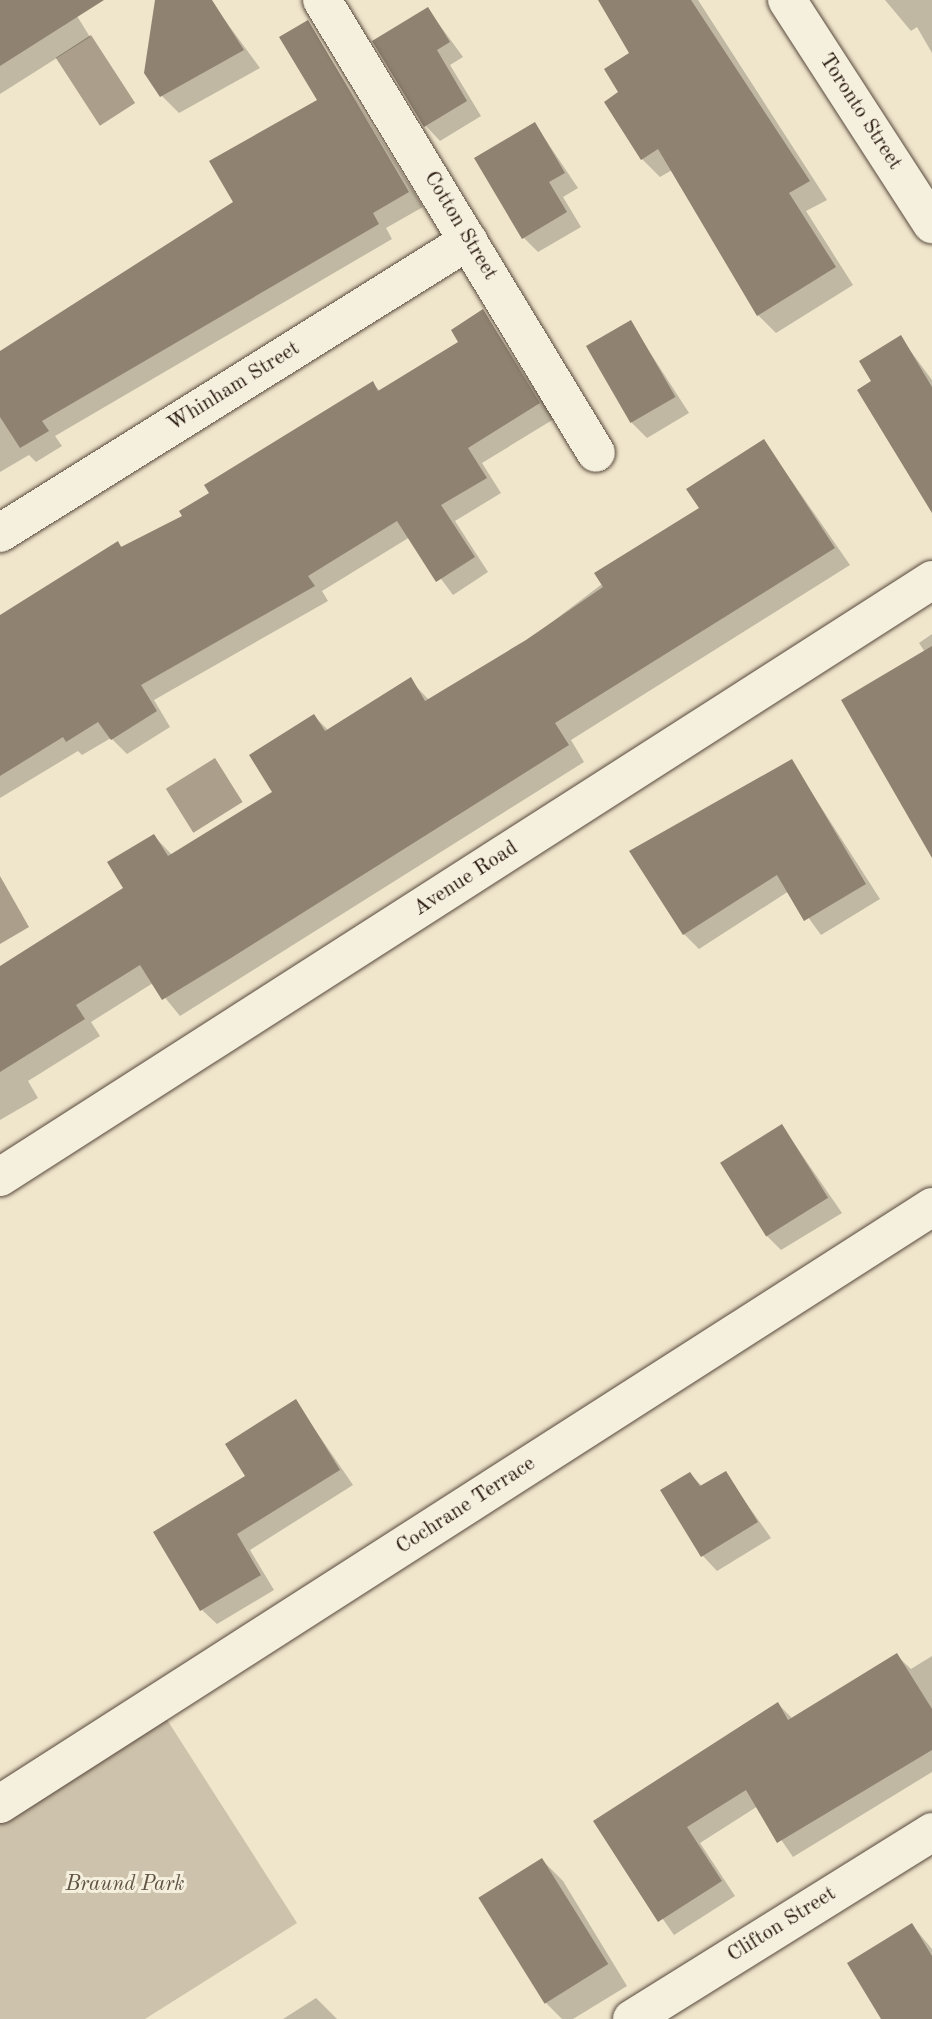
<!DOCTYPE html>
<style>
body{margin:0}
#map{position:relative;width:932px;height:2019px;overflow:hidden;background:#f0e6cc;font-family:"Old Standard TT",serif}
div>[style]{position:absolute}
.green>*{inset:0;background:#cdc2ab}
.water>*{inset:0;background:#ab9f8b;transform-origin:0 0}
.shadow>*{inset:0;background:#0003}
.building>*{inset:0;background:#8f8270;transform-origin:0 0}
.roads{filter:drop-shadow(0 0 2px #58493c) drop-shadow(0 0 2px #58493c)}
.minor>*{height:38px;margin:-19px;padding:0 19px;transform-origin:19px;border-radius:19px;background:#f5efde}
span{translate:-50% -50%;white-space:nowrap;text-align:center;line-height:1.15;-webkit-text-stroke:6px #f5efde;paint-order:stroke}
.street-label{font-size:21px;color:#25150c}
.park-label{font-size:21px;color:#605244;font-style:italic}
</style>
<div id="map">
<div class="green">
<i style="clip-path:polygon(157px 1704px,297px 1923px,145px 2019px,0 2019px,0 1804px)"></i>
</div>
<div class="water">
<i style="left:91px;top:35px;width:81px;height:42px;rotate:57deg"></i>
<i style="left:215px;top:758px;width:52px;height:58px;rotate:58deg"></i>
<i style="clip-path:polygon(0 876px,29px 927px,0 944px)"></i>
</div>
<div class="shadow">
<i style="clip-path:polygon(0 0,67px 0,90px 37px,0 94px)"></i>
<i style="clip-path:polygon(157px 0,210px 0,260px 68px,179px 113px,161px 95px)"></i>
<i style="clip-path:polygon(600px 0,698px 0,827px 200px,806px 211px,853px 285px,776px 333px,758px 315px,672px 170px,660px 177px,642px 159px,621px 93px,632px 54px)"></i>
<i style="clip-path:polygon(885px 0,932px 0,932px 53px,917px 27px,911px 31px)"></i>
<i style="clip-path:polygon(428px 9px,463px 57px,450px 65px,481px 116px,440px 141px,426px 126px)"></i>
<i style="clip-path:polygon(308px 22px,423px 207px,386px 228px,392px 239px,55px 436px,62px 446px,36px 462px,29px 455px,0 472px,0 353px,236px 202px,320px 101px)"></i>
<i style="clip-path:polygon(535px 124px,578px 188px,563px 197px,581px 227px,538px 252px,523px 237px)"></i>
<i style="clip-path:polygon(483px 311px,554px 419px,482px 463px,501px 493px,455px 521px,488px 572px,453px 595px,410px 537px,322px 591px,328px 601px,154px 700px,170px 727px,127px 754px,111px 738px,82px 755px,78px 751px,0 798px,0 618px,118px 543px,123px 548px,184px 517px,372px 383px,380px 391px,461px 343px)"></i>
<i style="clip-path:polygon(631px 323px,689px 413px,647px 438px,632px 423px)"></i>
<i style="clip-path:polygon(900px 337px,932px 380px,932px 510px,873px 381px)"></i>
<i style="clip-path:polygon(764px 441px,850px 565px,571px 740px,584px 762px,180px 1016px,153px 983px,91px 1022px,100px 1036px,28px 1081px,38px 1098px,0 1120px,0 991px,125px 889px,154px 836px,172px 855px,274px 793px,314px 716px,329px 731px,410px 680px,429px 700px,527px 641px,701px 509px)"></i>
<i style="clip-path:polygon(932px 634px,932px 845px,925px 652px,919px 643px)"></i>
<i style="clip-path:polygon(792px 762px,880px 899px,821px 935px,789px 891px,699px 949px,684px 934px)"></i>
<i style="clip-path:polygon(782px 1126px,842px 1213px,781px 1250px,767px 1236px)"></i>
<i style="clip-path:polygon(296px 1402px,353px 1485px,250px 1550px,274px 1590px,217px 1624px,202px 1610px,248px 1477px)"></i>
<i style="clip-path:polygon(725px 1473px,771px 1538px,717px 1571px,703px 1556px,690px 1474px,703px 1487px)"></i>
<i style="clip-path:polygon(897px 1656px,911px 1669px,932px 1656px,932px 1772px,793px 1857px,758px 1806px,700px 1843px,735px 1896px,674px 1935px,595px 1821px,778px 1704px,793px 1719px)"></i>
<i style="clip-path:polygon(542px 1860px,563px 1881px,627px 1986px,573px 2019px,562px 2019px,545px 2002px,480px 1897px)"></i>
<i style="clip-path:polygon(912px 1925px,932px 1949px,932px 2019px,883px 2019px)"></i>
<i style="clip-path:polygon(316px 1998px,337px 2019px,283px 2019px)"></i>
</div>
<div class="building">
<i style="clip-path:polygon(0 0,104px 0,0 66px)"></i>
<i style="clip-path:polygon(155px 0,212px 0,244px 50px,160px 97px,144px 73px)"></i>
<i style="clip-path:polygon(598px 0,691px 0,810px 181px,789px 193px,836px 267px,757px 316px,658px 149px,641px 160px,604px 102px,618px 92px,604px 69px,629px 53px)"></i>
<i style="clip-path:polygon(428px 7px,450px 42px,437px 50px,467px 101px,424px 127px,372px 41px)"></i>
<i style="clip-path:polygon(308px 20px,409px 192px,373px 213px,379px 224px,42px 421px,49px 431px,20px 448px,0 417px,0 351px,233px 202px,209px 161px,317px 100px,279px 37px)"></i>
<i style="clip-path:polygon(535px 122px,565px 173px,549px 182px,567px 212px,522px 239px,474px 158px)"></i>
<i style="clip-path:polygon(483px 309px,540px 403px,468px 448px,487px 478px,441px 505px,475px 557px,436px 582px,397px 521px,308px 576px,315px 586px,141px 685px,157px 711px,111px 740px,98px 722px,66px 742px,63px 737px,0 776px,0 615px,118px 541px,121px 547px,182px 516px,179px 511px,209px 493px,204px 485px,373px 381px,378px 391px,458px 342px,451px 330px)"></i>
<i style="left:631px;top:320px;width:89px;height:52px;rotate:60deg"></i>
<i style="clip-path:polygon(901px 335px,932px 387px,932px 513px,857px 390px,871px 381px,859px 361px)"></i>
<i style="clip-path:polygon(764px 439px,835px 548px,555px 723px,569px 745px,231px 958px,162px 1000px,140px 965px,76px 1005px,85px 1019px,0 1072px,0 966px,123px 888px,107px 862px,154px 834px,168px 856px,272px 792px,249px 755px,314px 714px,325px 731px,411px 677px,425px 701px,526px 640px,603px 587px,594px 573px,699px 508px,686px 489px)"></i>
<i style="clip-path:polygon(932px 646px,932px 858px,841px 700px)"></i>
<i style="clip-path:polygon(792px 759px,866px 884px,804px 921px,777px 875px,683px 935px,629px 851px)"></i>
<i style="left:782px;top:1124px;width:87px;height:73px;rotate:58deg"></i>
<i style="clip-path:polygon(296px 1399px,340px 1470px,237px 1534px,261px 1575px,200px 1611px,153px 1532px,245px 1476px,225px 1444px)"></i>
<i style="clip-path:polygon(726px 1471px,758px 1522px,701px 1557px,660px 1490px,690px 1472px,700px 1486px)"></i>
<i style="clip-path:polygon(897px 1653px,932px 1709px,932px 1750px,777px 1843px,746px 1790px,687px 1827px,722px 1881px,658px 1922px,593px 1821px,778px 1702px,788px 1720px)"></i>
<i style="left:542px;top:1858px;width:125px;height:75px;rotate:58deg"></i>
<i style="clip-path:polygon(912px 1923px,932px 1956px,932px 2019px,881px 2019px,847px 1963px)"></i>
</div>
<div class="roads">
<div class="minor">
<i style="left:322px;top:0;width:529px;rotate:58.83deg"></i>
<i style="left:787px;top:0;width:267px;rotate:57.1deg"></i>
<i style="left:0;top:533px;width:552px;rotate:-31.96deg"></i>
<i style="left:0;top:1177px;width:1107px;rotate:-32.64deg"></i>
<i style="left:0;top:1804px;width:1107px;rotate:-32.64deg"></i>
<i style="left:632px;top:2019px;width:354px;rotate:-31.9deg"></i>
</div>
</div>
<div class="street-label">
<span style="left:860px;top:112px;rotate:57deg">Toronto Street</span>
<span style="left:460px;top:226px;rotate:59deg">Cotton Street</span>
<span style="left:234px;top:387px;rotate:-32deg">Whinham Street</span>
<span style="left:466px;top:879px;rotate:-33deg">Avenue Road</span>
<span style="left:466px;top:1506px;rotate:-33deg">Cochrane Terrace</span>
<span style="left:782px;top:1925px;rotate:-32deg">Clifton Street</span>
</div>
<div class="park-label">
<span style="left:125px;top:1885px">Braund Park</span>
</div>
</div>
